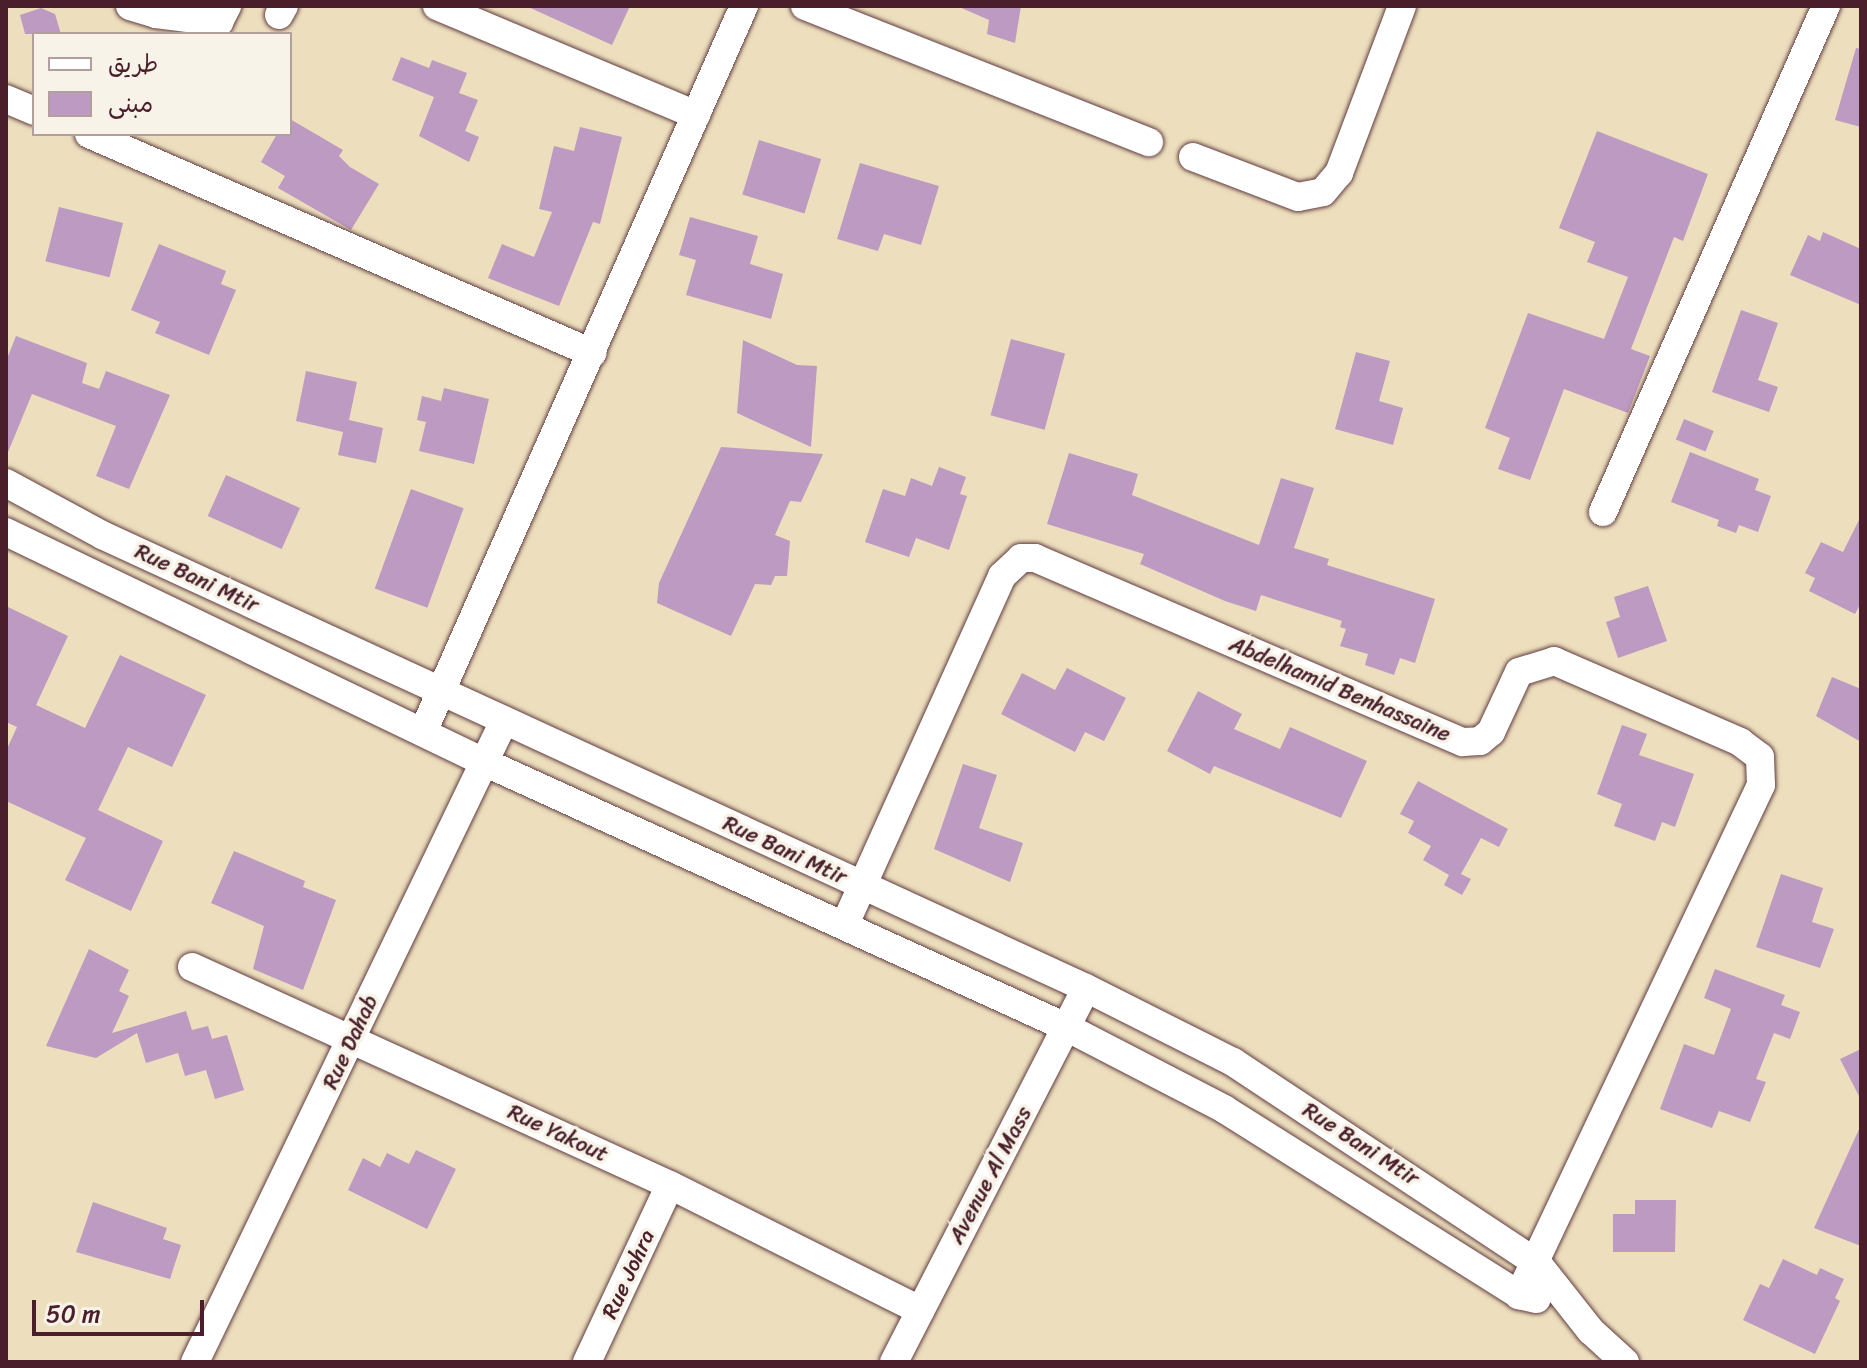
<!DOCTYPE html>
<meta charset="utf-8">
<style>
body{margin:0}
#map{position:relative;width:1867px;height:1368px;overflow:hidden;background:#eddfbd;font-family:Sriracha,"Playpen Sans Arabic",sans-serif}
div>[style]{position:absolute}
.building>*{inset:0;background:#bd9ac1;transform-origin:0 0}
.roads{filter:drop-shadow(0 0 2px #623c41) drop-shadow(0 0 2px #623c41)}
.minor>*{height:28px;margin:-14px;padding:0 14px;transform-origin:14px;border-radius:14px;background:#fff}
span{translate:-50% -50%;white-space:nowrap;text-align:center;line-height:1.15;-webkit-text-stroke:7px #f7f3e8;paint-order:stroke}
.street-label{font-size:22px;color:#4a1f2b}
.frame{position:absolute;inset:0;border:8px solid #4a1f2b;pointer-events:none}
.legend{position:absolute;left:32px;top:32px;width:260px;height:104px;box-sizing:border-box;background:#f7f3e8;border:2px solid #b29e9c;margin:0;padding:10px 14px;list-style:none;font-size:24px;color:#4a1f2b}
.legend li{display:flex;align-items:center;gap:16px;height:40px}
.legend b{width:40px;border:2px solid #b29e9c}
.scale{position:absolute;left:32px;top:1300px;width:172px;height:36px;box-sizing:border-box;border:4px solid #4a1f2b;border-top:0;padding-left:10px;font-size:24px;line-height:28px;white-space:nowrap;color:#4a1f2b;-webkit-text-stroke:6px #f7f3e8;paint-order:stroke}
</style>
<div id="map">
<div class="building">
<i style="clip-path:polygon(526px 6px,630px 6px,612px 45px)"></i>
<i style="clip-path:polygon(957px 6px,1021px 6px,1015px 43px,987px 34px,989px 20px)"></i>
<i style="clip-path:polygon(41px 8px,55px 14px,61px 34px,25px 34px,20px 15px)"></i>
<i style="clip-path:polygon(1856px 48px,1861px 49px,1861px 127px,1835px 120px)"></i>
<i style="clip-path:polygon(401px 57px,429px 68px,432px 60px,467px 73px,459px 93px,478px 100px,465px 131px,479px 137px,469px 162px,419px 136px,434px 97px,392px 80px)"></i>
<i style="clip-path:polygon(290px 119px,343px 150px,339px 156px,350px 167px,379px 184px,351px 230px,278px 188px,285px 176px,261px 162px,277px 134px,290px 134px)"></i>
<i style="clip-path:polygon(580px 127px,622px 137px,600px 224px,593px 222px,559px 306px,488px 278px,502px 244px,534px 257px,552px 212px,539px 209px,554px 146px,574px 151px)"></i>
<i style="clip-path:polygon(1597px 131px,1708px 174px,1683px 241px,1674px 237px,1631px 349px,1650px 356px,1628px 413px,1564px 389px,1530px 480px,1498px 469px,1510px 438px,1485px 428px,1528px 313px,1604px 339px,1628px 277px,1587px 262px,1595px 242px,1559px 228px)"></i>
<i style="left:759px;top:140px;width:65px;height:57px;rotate:17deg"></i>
<i style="clip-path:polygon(860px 163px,939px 186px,921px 245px,884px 234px,878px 251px,837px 239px)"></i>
<i style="left:59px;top:207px;width:66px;height:56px;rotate:14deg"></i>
<i style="clip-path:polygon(690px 217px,758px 236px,750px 264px,783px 274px,771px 319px,686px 295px,696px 260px,679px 255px)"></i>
<i style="clip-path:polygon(1823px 232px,1861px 249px,1861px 305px,1790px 275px,1808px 235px,1820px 241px)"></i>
<i style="clip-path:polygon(159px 244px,226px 271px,221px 284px,236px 290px,209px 355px,155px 333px,160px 322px,131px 310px)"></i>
<i style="clip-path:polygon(1741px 310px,1778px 323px,1758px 380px,1778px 387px,1769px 412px,1712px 392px)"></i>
<i style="clip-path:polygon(16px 336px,87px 363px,82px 383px,99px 389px,106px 371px,170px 395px,129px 489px,96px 476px,116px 426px,32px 394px,6px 457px,6px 361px)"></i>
<i style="left:1011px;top:339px;width:56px;height:79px;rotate:15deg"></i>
<i style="clip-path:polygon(743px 340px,797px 365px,817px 366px,811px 447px,737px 413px)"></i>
<i style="clip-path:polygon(1356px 352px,1390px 361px,1379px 401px,1403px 408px,1393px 445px,1335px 429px)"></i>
<i style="clip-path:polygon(306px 371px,357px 382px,349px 420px,383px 428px,376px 463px,338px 455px,343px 432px,296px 421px)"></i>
<i style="clip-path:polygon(444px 388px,489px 399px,474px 464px,419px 451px,426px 422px,417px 420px,422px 396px,441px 401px)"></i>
<i style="left:1684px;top:419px;width:32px;height:22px;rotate:22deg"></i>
<i style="clip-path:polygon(721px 447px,823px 454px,801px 502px,790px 501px,775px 535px,790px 541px,787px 576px,775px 576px,771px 585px,755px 584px,731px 636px,657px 603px,659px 583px)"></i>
<i style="clip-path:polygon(1690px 452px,1759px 479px,1755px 490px,1771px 496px,1758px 532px,1739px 525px,1736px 533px,1717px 526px,1719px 520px,1671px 502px)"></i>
<i style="clip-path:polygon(1069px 453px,1138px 474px,1132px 495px,1259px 545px,1281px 478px,1314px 488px,1294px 548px,1329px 559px,1327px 565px,1435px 599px,1415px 663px,1400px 658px,1394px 675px,1365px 665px,1368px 654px,1340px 646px,1346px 629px,1340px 627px,1342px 621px,1261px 595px,1256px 611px,1225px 601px,1140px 564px,1144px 554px,1047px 524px)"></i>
<i style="clip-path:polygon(939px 467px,966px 477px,960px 494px,967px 496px,949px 550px,916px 538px,909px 557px,865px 542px,883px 489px,905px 496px,911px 478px,932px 486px)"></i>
<i style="left:226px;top:475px;width:81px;height:45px;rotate:24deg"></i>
<i style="left:411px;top:489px;width:56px;height:106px;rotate:20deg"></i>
<i style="clip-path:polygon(1861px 516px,1861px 603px,1855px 614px,1809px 591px,1815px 578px,1805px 573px,1821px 542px,1843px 552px)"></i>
<i style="clip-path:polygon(1648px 586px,1667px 641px,1618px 658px,1606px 622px,1620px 617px,1614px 597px)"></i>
<i style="clip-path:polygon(6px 606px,68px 636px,36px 705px,85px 728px,120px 655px,206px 695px,172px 767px,128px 747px,98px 810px,163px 841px,131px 911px,65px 880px,86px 838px,6px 801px,6px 751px,17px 727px,6px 722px)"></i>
<i style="clip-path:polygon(1067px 668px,1126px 698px,1104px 741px,1085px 732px,1075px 752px,1001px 714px,1022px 673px,1055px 690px)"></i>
<i style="clip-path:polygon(1832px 677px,1861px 689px,1861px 742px,1816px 716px)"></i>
<i style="clip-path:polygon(1198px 691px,1242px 714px,1234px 729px,1280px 749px,1290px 727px,1367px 761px,1341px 818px,1214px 766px,1210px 774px,1167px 751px)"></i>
<i style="clip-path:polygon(1622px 725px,1647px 734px,1639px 755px,1694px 774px,1675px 827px,1662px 822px,1655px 841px,1614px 826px,1622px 804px,1597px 794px)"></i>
<i style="clip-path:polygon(963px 764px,997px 775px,979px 828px,1023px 843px,1010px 882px,934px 849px)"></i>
<i style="clip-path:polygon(1418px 781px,1508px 829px,1499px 847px,1481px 838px,1461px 874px,1471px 879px,1462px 895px,1444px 885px,1449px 875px,1423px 860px,1431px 846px,1408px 833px,1414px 821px,1400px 814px)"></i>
<i style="clip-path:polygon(234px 851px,305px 881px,303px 887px,336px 900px,303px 990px,253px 969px,264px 926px,211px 903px)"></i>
<i style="clip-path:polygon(1781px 874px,1823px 888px,1812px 922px,1834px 929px,1820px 968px,1756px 947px)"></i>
<i style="clip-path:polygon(89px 949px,129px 970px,119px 991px,129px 996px,112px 1033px,186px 1011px,192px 1030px,208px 1026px,212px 1039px,227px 1035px,244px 1090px,215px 1099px,206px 1070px,185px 1076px,178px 1053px,146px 1063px,137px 1033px,96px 1058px,46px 1046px)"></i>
<i style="clip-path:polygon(1715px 969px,1785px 995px,1781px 1005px,1800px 1012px,1790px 1039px,1774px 1033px,1756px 1079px,1766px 1082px,1750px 1122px,1719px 1111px,1712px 1128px,1660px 1109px,1684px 1044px,1714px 1055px,1731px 1009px,1704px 998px)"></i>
<i style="clip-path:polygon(1861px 1049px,1861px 1100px,1840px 1059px)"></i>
<i style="clip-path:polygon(1861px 1125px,1861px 1246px,1814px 1228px)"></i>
<i style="clip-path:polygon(416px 1150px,456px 1169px,427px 1229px,348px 1190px,363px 1158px,380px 1167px,387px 1153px,409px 1164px)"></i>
<i style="clip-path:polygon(1635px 1200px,1676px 1200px,1675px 1252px,1613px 1252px,1613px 1214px,1635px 1214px)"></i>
<i style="clip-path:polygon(93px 1202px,167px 1228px,163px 1239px,181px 1245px,170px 1279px,76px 1252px)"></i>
<i style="clip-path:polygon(1783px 1259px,1817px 1275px,1820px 1268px,1844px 1279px,1835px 1298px,1840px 1301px,1815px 1354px,1743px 1320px,1760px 1284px,1769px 1288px)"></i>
</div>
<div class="roads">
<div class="minor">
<i style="left:130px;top:6px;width:27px;rotate:17deg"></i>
<i style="left:156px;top:14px;width:9px;rotate:-63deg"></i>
<i style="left:437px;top:6px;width:281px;rotate:22.8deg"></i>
<i style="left:805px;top:6px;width:370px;rotate:21.6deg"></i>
<i style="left:156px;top:14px;width:64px;rotate:7.2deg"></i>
<i style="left:219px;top:22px;width:18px;rotate:-63deg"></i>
<i style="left:279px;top:15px;width:10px;rotate:-61deg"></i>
<i style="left:6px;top:99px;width:30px;rotate:23deg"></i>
<i style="left:89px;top:134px;width:549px;rotate:23.53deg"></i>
<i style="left:1193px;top:157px;width:112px;rotate:20.9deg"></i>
<i style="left:1298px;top:197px;width:25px;rotate:-11deg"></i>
<i style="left:1323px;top:192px;width:25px;rotate:-50deg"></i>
<i style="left:1339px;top:173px;width:178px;rotate:-69.3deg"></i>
<i style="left:6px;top:483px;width:109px;rotate:28.4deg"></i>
<i style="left:102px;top:535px;width:1083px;rotate:24.72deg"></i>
<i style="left:1086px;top:988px;width:165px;rotate:26.7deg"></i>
<i style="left:1233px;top:1062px;width:366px;rotate:33.5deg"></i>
<i style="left:1538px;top:1264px;width:85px;rotate:51.7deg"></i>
<i style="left:1591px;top:1331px;width:46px;rotate:42.4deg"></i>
<i style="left:1603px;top:512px;width:553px;rotate:-66.22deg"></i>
<i style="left:6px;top:532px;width:530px;rotate:25.7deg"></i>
<i style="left:484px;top:762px;width:642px;rotate:24.49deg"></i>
<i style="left:1068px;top:1028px;width:176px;rotate:27.4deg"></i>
<i style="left:1224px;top:1109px;width:349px;rotate:32.2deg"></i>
<i style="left:1519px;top:1295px;width:18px;rotate:13deg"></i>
<i style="left:423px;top:732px;width:794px;rotate:-66.15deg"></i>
<i style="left:845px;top:924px;width:382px;rotate:-65.7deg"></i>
<i style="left:1002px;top:576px;width:26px;rotate:-43deg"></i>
<i style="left:1021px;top:558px;width:14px"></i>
<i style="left:1035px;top:558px;width:466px;rotate:23.3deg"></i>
<i style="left:1463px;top:742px;width:17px;rotate:-3deg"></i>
<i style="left:1480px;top:741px;width:14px;rotate:-39deg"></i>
<i style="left:1491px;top:732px;width:66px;rotate:-65deg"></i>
<i style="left:1519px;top:672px;width:37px;rotate:-17deg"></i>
<i style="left:1554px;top:661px;width:203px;rotate:23.5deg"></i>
<i style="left:1740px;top:742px;width:25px;rotate:37deg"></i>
<i style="left:1760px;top:757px;width:28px;rotate:88deg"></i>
<i style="left:1761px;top:785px;width:565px;rotate:115.38deg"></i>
<i style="left:192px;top:967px;width:525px;rotate:24.52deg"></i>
<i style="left:670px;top:1185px;width:280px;rotate:26.6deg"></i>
<i style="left:195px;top:1362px;width:712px;rotate:-64.26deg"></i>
<i style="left:587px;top:1362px;width:195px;rotate:-64.9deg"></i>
<i style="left:894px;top:1362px;width:420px;rotate:-62.8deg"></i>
</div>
</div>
<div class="street-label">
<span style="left:197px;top:578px;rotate:25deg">Rue Bani Mtir</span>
<span style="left:1340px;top:689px;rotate:23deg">Abdelhamid Benhassaine</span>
<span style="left:785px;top:850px;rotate:25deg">Rue Bani Mtir</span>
<span style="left:350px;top:1042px;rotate:-65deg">Rue Dahab</span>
<span style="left:558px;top:1133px;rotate:25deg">Rue Yakout</span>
<span style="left:1361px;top:1144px;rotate:33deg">Rue Bani Mtir</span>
<span style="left:990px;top:1175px;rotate:-62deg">Avenue Al Mass</span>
<span style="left:628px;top:1274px;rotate:-65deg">Rue Johra</span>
</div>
<div class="frame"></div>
<ul class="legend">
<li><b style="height:10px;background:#fff"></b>طريق</li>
<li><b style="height:22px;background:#bd9ac1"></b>مبنى</li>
</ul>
<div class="scale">50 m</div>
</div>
